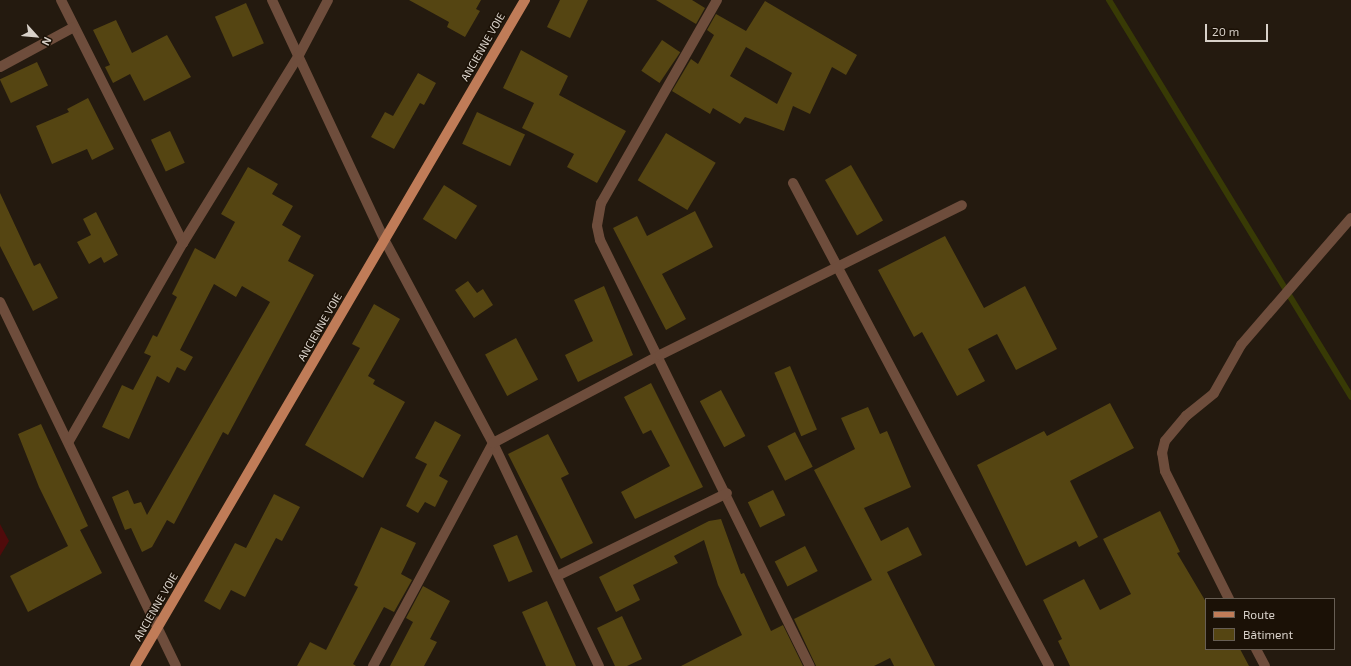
<!DOCTYPE html>
<meta charset="utf-8">
<style>
body{margin:0}
#map{position:relative;width:1351px;height:666px;overflow:hidden;background:#241a0f;font-family:"Exo 2",sans-serif}
div>[style]{position:absolute}
.green>*{inset:0;background:#500b0b}
.stream>*{height:6px;margin:-3px;padding:0 3px;transform-origin:3px;border-radius:3px;background:#383a05}
.building>*{inset:0;background:#554512;transform-origin:0 0}
.minor>*{height:10px;margin:-5px;padding:0 5px;transform-origin:5px;border-radius:5px;background:#6e4d3c}
.major>*{height:10px;margin:-5px;padding:0 5px;transform-origin:5px;border-radius:5px;background:#c07c58}
span{translate:-50% -50%;white-space:nowrap;text-align:center;line-height:1.15;-webkit-text-stroke:3px #1b1106;paint-order:stroke}
.street-label{font-size:11px;color:#d8d1c9}
.legend{position:absolute;left:1205px;top:598px;width:130px;height:52px;box-sizing:border-box;background:#1b1106;border:1px solid #675e54;margin:0;padding:5px 7px;list-style:none;font-size:12px;color:#d8d1c9}
.legend li{display:flex;align-items:center;gap:8px;height:20px}
.legend b{width:20px;border:1px solid #675e54}
.north{position:absolute;left:16px;top:16px;width:40px;height:40px;-webkit-text-stroke:3px #1b1106;paint-order:stroke;rotate:117deg;font-size:11px;font-weight:700;line-height:16px;text-align:center;color:#d8d1c9}
.north::after{content:'';display:block;margin:auto;width:14px;height:18px;background:#d8d1c9;clip-path:polygon(50% 0,100% 100%,50% 72%,0 100%)}
.scale{position:absolute;left:1205px;top:24px;width:63px;height:18px;box-sizing:border-box;border:2px solid #d8d1c9;border-top:0;padding-left:5px;font-size:12px;line-height:14px;white-space:nowrap;color:#d8d1c9;-webkit-text-stroke:3px #1b1106;paint-order:stroke}
</style>
<div id="map">
<div class="green">
<i style="clip-path:polygon(0 524px,9px 541px,0 556px)"></i>
</div>
<div class="stream">
<i style="left:1109px;top:0;width:465px;rotate:58.6deg"></i>
</div>
<div class="building">
<i style="clip-path:polygon(409px 0,481px 0,476px 9px,480px 11px,465px 37px,447px 27px,449px 22px)"></i>
<i style="clip-path:polygon(560px 0,588px 0,570px 38px,547px 27px)"></i>
<i style="clip-path:polygon(656px 0,692px 0,705px 8px,696px 24px)"></i>
<i style="clip-path:polygon(evenodd,765px 1px,857px 55px,846px 75px,832px 67px,810px 114px,793px 106px,784px 131px,745px 117px,740px 124px,713px 108px,710px 114px,672px 91px,691px 59px,698px 64px,714px 35px,707px 30px,716px 14px,746px 31px,765px 1px,746px 47px,792px 73px,777px 104px,730px 76px,746px 47px)"></i>
<i style="left:246px;top:3px;width:44px;height:34px;rotate:66deg"></i>
<i style="clip-path:polygon(116px 20px,132px 53px,167px 35px,191px 77px,144px 101px,130px 74px,113px 83px,105px 67px,110px 65px,93px 30px)"></i>
<i style="left:662px;top:40px;width:22px;height:37px;rotate:34deg"></i>
<i style="clip-path:polygon(521px 50px,568px 76px,559px 95px,626px 131px,597px 183px,567px 167px,574px 154px,522px 128px,534px 103px,503px 88px)"></i>
<i style="left:37px;top:62px;width:26px;height:41px;rotate:65deg"></i>
<i style="clip-path:polygon(418px 73px,436px 83px,424px 105px,420px 103px,394px 149px,371px 137px,385px 112px,393px 116px)"></i>
<i style="clip-path:polygon(88px 98px,114px 149px,92px 160px,87px 149px,52px 164px,36px 126px,69px 112px,67px 109px)"></i>
<i style="left:477px;top:112px;width:53px;height:35px;rotate:25deg"></i>
<i style="left:170px;top:131px;width:35px;height:21px;rotate:65deg"></i>
<i style="left:666px;top:133px;width:58px;height:55px;rotate:31deg"></i>
<i style="left:851px;top:165px;width:64px;height:30px;rotate:60deg"></i>
<i style="clip-path:polygon(248px 167px,278px 184px,272px 194px,293px 206px,282px 225px,301px 236px,288px 261px,314px 275px,228px 435px,223px 432px,174px 524px,167px 520px,152px 547px,142px 552px,131px 528px,125px 530px,112px 497px,128px 490px,134px 504px,141px 502px,147px 515px,270px 302px,242px 286px,236px 297px,214px 284px,180px 350px,193px 357px,185px 371px,177px 367px,169px 383px,157px 376px,129px 439px,102px 427px,122px 385px,133px 390px,151px 356px,144px 353px,153px 335px,157px 337px,177px 297px,172px 294px,195px 248px,215px 259px,235px 222px,221px 214px)"></i>
<i style="left:444px;top:185px;width:39px;height:40px;rotate:32deg"></i>
<i style="clip-path:polygon(0 193px,34px 266px,40px 263px,58px 298px,33px 311px,0 246px)"></i>
<i style="clip-path:polygon(695px 211px,713px 247px,662px 274px,686px 319px,666px 330px,613px 228px,637px 216px,647px 236px)"></i>
<i style="clip-path:polygon(96px 212px,118px 255px,104px 263px,101px 257px,89px 264px,77px 242px,91px 235px,83px 219px)"></i>
<i style="clip-path:polygon(945px 236px,984px 308px,1025px 286px,1057px 349px,1016px 370px,997px 334px,968px 349px,985px 381px,957px 396px,922px 332px,914px 337px,878px 270px)"></i>
<i style="clip-path:polygon(468px 281px,477px 293px,483px 289px,493px 305px,474px 318px,455px 290px)"></i>
<i style="clip-path:polygon(604px 286px,633px 355px,578px 382px,565px 355px,593px 341px,574px 300px)"></i>
<i style="clip-path:polygon(374px 304px,400px 319px,368px 376px,375px 380px,373px 384px,405px 402px,363px 478px,305px 445px,360px 348px,352px 344px)"></i>
<i style="left:516px;top:338px;width:47px;height:35px;rotate:62deg"></i>
<i style="left:790px;top:366px;width:69px;height:17px;rotate:67deg"></i>
<i style="clip-path:polygon(651px 383px,703px 487px,635px 519px,621px 492px,670px 466px,651px 430px,643px 434px,624px 397px)"></i>
<i style="left:721px;top:390px;width:52px;height:24px;rotate:62deg"></i>
<i style="clip-path:polygon(1110px 403px,1134px 448px,1070px 481px,1098px 537px,1079px 547px,1076px 541px,1026px 566px,977px 465px,1044px 431px,1047px 436px)"></i>
<i style="clip-path:polygon(868px 407px,880px 434px,887px 431px,911px 487px,864px 508px,881px 541px,908px 527px,922px 555px,887px 572px,935px 666px,894px 666px,890px 658px,874px 666px,816px 666px,794px 619px,872px 580px,814px 470px,855px 449px,841px 418px)"></i>
<i style="clip-path:polygon(435px 421px,461px 435px,439px 476px,448px 481px,435px 507px,425px 502px,418px 513px,406px 506px,427px 464px,415px 458px)"></i>
<i style="clip-path:polygon(41px 424px,88px 526px,80px 530px,102px 573px,28px 612px,10px 576px,68px 546px,39px 487px,18px 434px)"></i>
<i style="left:795px;top:432px;width:39px;height:31px;rotate:63deg"></i>
<i style="clip-path:polygon(548px 434px,569px 474px,561px 478px,593px 543px,561px 559px,508px 454px)"></i>
<i style="left:773px;top:490px;width:28px;height:28px;rotate:64deg"></i>
<i style="clip-path:polygon(274px 494px,300px 507px,282px 541px,276px 538px,245px 597px,231px 590px,220px 610px,204px 601px,235px 543px,246px 548px)"></i>
<i style="clip-path:polygon(1160px 511px,1180px 552px,1177px 553px,1206px 602px,1206px 649px,1240px 649px,1249px 666px,1070px 666px,1058px 641px,1062px 639px,1043px 600px,1084px 579px,1100px 610px,1131px 594px,1103px 539px)"></i>
<i style="clip-path:polygon(721px 519px,741px 574px,744px 573px,771px 631px,783px 625px,803px 666px,681px 666px,742px 635px,718px 585px,704px 540px,674px 556px,678px 563px,633px 585px,640px 600px,616px 612px,599px 577px,709px 521px)"></i>
<i style="clip-path:polygon(381px 527px,416px 543px,401px 574px,412px 580px,394px 612px,384px 607px,353px 664px,356px 666px,297px 666px,310px 642px,326px 650px,358px 587px,354px 585px)"></i>
<i style="left:517px;top:535px;width:40px;height:26px;rotate:67deg"></i>
<i style="left:805px;top:546px;width:28px;height:34px;rotate:63deg"></i>
<i style="clip-path:polygon(423px 586px,450px 601px,430px 639px,437px 642px,424px 666px,390px 666px,413px 622px,406px 618px)"></i>
<i style="clip-path:polygon(547px 601px,576px 666px,546px 666px,522px 612px)"></i>
<i style="clip-path:polygon(622px 616px,642px 659px,627px 666px,615px 666px,597px 628px)"></i>
</div>
<div class="minor">
<i style="left:61px;top:0;width:272px;rotate:63.3deg"></i>
<i style="left:272px;top:0;width:266px;rotate:64.9deg"></i>
<i style="left:385px;top:241px;width:229px;rotate:61.9deg"></i>
<i style="left:493px;top:443px;width:247px;rotate:64.6deg"></i>
<i style="left:717px;top:0;width:234px;rotate:119.7deg"></i>
<i style="left:601px;top:203px;width:23px;rotate:100deg"></i>
<i style="left:597px;top:226px;width:14px;rotate:78deg"></i>
<i style="left:600px;top:240px;width:475px;rotate:63.8deg"></i>
<i style="left:0;top:67px;width:84px;rotate:-28.4deg"></i>
<i style="left:793px;top:183px;width:547px;rotate:62.08deg"></i>
<i style="left:0;top:302px;width:404px;rotate:64.2deg"></i>
<i style="left:69px;top:441px;width:228px;rotate:-60.1deg"></i>
<i style="left:183px;top:243px;width:221px;rotate:-58.3deg"></i>
<i style="left:299px;top:55px;width:62px;rotate:-62.2deg"></i>
<i style="left:557px;top:576px;width:189px;rotate:-26deg"></i>
<i style="left:1229px;top:599px;width:143px;rotate:-116.6deg"></i>
<i style="left:1165px;top:471px;width:18px;rotate:-99deg"></i>
<i style="left:1162px;top:453px;width:12px;rotate:-76deg"></i>
<i style="left:1165px;top:441px;width:33px;rotate:-50deg"></i>
<i style="left:1186px;top:416px;width:36px;rotate:-39deg"></i>
<i style="left:1214px;top:393px;width:55px;rotate:-60.6deg"></i>
<i style="left:1241px;top:345px;width:168px;rotate:-49.1deg"></i>
<i style="left:1256px;top:649px;width:19px;rotate:62deg"></i>
<i style="left:373px;top:666px;width:253px;rotate:-61.7deg"></i>
<i style="left:493px;top:443px;width:189px;rotate:-27.8deg"></i>
<i style="left:660px;top:355px;width:337px;rotate:-26.4deg"></i>
</div>
<div class="major">
<i style="left:135px;top:666px;width:772px;rotate:-59.65deg"></i>
</div>
<div class="street-label">
<span style="left:483px;top:47px;rotate:-60deg">ANCIENNE VOIE</span>
<span style="left:320px;top:327px;rotate:-60deg">ANCIENNE VOIE</span>
<span style="left:156px;top:607px;rotate:-60deg">ANCIENNE VOIE</span>
</div>
<ul class="legend">
<li><b style="height:5px;background:#c07c58"></b>Route</li>
<li><b style="height:11px;background:#554512"></b>Bâtiment</li>
</ul>
<div class="north">N</div>
<div class="scale">20 m</div>
</div>
